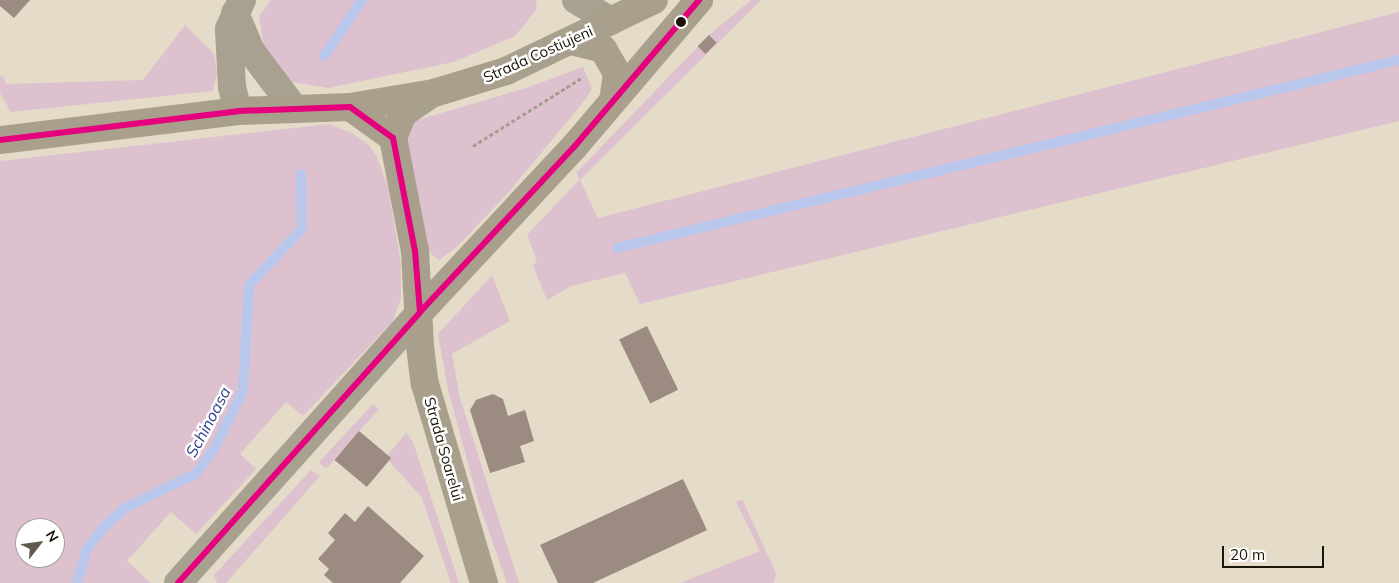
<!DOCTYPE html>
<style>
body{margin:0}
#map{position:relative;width:1399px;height:583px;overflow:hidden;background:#e4dcc8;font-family:Mulish,sans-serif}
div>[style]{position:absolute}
.green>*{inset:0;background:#dec1cf}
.stream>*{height:10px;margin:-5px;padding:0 5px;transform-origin:5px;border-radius:5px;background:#bac7ed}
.building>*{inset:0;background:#9b8b80;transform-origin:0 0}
.path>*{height:3px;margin-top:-1.5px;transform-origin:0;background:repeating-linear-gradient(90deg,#a39e8d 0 4px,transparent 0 6.5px)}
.street>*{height:28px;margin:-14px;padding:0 14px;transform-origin:14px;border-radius:14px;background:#a8a190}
.secondary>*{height:28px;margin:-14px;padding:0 14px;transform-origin:14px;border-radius:14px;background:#a8a08d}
.bus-1>*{height:6px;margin:-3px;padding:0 3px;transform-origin:3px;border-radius:3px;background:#e5007d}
.dots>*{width:14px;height:14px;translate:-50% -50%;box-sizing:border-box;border:2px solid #fff;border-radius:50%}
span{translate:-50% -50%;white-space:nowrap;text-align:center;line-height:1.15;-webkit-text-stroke:5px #fff;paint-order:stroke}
.street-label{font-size:15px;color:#1a1507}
.water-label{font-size:16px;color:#2f418a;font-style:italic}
.north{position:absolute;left:15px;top:518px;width:50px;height:50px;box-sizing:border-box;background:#fff;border:1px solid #a3a19c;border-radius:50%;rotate:60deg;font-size:14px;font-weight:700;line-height:20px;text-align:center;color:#1a1507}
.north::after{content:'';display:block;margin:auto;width:18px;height:22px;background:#615b4b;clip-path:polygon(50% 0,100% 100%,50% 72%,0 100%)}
.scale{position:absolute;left:1222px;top:546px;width:102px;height:22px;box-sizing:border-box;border:2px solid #1a1507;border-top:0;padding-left:6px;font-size:15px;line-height:18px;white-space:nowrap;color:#1a1507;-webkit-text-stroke:4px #fff;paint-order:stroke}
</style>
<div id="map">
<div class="green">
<i style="clip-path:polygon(271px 0,536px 0,537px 9px,515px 36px,454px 62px,328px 88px,292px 82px,265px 54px,259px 17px)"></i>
<i style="clip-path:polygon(751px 0,761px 0,580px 180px,598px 218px,1399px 12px,1399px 121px,640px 304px,625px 273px,571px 286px,547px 300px,533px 266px,537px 261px,527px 235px,579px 180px,577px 172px,709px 35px)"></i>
<i style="clip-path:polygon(185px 25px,214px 54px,217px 73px,213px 91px,11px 112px,0 93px,0 76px,4px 77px,6px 84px,143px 80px)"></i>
<i style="clip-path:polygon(583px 67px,592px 88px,586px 99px,507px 194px,458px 246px,439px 260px,430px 253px,427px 244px,405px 131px,411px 122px,526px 88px)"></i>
<i style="clip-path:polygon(evenodd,329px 124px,352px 133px,369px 145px,377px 157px,388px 187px,401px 263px,401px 298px,393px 321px,303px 416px,286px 402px,240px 454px,256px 469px,196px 534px,171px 512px,127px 561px,151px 583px,0 583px,0 161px,329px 124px,25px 528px,55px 528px,55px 558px,25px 558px,25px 528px)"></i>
<i style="clip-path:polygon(492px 275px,510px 321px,452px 354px,460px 398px,519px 583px,507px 583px,479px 504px,448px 390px,438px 334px)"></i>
<i style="clip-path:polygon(373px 404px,379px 409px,326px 469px,319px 462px)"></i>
<i style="clip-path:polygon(406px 433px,413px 442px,459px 583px,451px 583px,422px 498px,389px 461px,387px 456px)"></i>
<i style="clip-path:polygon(311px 470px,320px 476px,226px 583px,217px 583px,214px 575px)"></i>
<i style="clip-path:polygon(742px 499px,776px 573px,774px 583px,680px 583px,760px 551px,736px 502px)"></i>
</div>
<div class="stream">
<i style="left:324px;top:56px;width:68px;rotate:-55.8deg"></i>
<i style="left:617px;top:248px;width:804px;rotate:-13.52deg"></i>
<i style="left:77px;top:583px;width:35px;rotate:-74deg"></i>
<i style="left:87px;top:549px;width:29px;rotate:-52deg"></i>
<i style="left:105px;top:526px;width:27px;rotate:-42deg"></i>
<i style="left:125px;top:508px;width:80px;rotate:-25.9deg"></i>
<i style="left:197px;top:473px;width:29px;rotate:-55deg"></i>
<i style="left:214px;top:449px;width:65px;rotate:-63.4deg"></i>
<i style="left:243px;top:391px;width:106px;rotate:-86.8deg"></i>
<i style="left:249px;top:285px;width:77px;rotate:-46.6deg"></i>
<i style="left:302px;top:229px;width:55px;rotate:-91deg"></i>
</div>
<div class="building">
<i style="clip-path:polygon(0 0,30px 0,14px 18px,0 6px)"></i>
<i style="left:709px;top:35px;width:11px;height:16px;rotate:45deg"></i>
<i style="left:647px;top:326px;width:71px;height:31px;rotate:64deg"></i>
<i style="clip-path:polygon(493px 394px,503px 399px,508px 416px,525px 410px,534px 441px,520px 446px,525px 462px,490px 473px,470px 410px,476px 400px)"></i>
<i style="left:359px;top:431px;width:42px;height:38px;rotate:40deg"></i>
<i style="clip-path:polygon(683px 479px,707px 530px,593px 583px,558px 583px,540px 545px)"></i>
<i style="clip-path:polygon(368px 506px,424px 556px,400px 583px,333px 583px,324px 575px,329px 569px,318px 559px,335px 540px,328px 533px,345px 513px,355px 522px)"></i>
</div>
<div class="path">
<i style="left:473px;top:146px;width:130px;rotate:-32.1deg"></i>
</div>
<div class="street">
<i style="left:576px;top:0;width:41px;rotate:31deg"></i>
<i style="left:235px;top:13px;width:41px;rotate:67.2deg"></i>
<i style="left:251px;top:51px;width:71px;rotate:53deg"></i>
<i style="left:238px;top:111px;width:25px;rotate:-104deg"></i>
<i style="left:232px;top:87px;width:58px;rotate:-93deg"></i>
<i style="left:229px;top:29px;width:32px;rotate:-66deg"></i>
<i style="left:178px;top:583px;width:363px;rotate:-48.2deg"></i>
</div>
<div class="secondary">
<i style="left:571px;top:41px;width:33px;rotate:14deg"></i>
<i style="left:603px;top:49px;width:28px;rotate:60deg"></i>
<i style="left:617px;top:73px;width:28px;rotate:98deg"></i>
<i style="left:430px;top:95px;width:32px;rotate:146deg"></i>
<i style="left:403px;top:113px;width:27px;rotate:112deg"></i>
<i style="left:393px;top:138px;width:115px;rotate:79deg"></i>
<i style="left:415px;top:251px;width:95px;rotate:87deg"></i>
<i style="left:420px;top:346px;width:38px;rotate:83deg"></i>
<i style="left:425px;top:384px;width:208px;rotate:73.5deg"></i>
<i style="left:350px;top:107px;width:53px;rotate:35.8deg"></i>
<i style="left:0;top:140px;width:240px;rotate:-6.9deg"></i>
<i style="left:238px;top:111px;width:112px;rotate:-2deg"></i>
<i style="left:350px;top:107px;width:85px;rotate:-9.5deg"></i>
<i style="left:434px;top:93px;width:75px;rotate:-17deg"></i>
<i style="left:506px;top:71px;width:164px;rotate:-25.6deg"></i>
<i style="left:420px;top:312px;width:226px;rotate:-47deg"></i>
<i style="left:574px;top:147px;width:193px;rotate:-49.6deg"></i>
</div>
<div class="bus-1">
<i style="left:350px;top:107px;width:53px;rotate:35.8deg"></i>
<i style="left:393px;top:138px;width:115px;rotate:79deg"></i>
<i style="left:415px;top:251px;width:61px;rotate:85.3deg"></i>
<i style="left:0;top:140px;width:240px;rotate:-6.9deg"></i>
<i style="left:238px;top:111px;width:112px;rotate:-2deg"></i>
<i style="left:178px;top:583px;width:363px;rotate:-48.2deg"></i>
<i style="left:420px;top:312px;width:226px;rotate:-47deg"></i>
<i style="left:574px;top:147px;width:193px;rotate:-49.6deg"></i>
</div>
<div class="dots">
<i style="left:681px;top:22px;background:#1a1507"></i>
</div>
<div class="street-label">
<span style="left:538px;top:54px;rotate:-24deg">Strada Costiujeni</span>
<span style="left:444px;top:449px;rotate:74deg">Strada Soarelui</span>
</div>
<div class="water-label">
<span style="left:208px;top:422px;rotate:-62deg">Schinoasa</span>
</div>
<div class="north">N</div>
<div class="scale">20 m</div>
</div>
